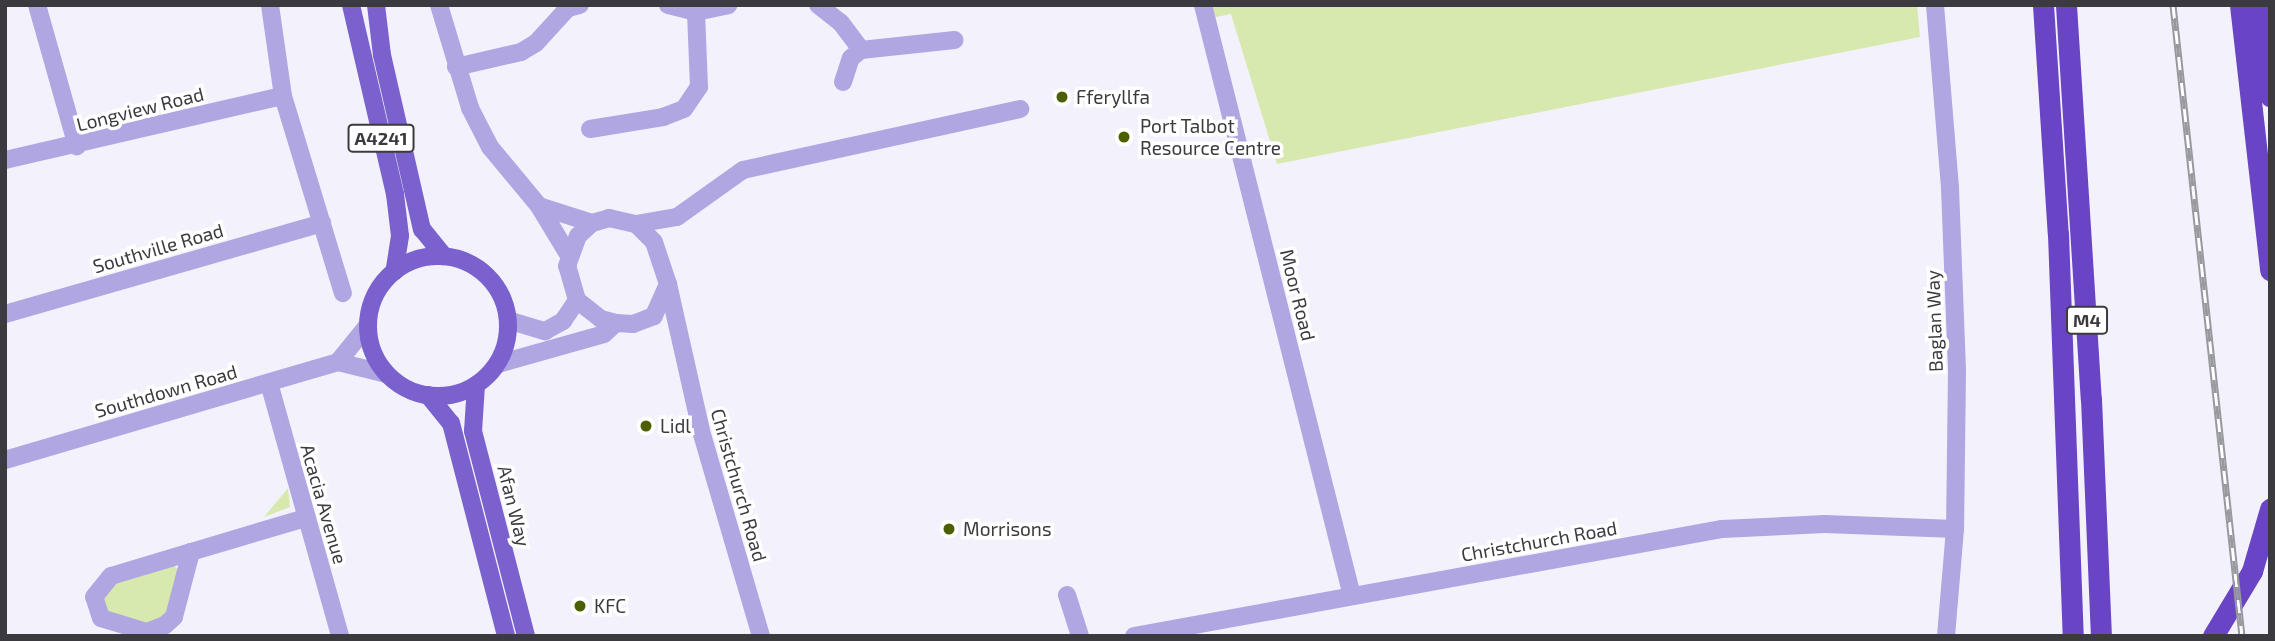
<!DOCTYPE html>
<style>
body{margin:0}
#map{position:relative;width:2275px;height:641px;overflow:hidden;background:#f3f2fc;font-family:"Exo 2",sans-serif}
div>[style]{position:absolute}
.green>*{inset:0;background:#d8e9af}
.minor>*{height:18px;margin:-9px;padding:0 9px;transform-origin:9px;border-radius:9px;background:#afa6e2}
.major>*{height:18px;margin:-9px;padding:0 9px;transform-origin:9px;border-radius:9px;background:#7a61cd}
.major>.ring{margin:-9px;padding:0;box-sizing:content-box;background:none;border:18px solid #7a61cd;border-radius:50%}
.highway>*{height:21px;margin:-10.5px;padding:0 10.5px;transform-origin:10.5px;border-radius:10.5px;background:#6944c4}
.rail>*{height:7px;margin-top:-3.5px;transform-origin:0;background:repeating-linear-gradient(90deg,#fff 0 13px,#98989f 0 26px);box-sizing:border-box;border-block:2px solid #98989f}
.dots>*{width:19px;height:19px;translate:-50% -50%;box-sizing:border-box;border:4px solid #fff;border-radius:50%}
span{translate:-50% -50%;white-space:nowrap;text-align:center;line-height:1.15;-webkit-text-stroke:7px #fff;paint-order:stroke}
.shield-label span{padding:2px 5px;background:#fff;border:2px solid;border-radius:5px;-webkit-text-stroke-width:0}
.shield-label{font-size:18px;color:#3b3b3f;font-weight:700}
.poi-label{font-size:19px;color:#3b3b3f}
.left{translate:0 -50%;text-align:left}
.street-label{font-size:19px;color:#3b3b3f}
.frame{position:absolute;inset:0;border:7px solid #3b3b3f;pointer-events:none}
</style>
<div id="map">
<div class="green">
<i style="clip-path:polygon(1203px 5px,1917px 5px,1920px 37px,1277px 164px,1231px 14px,1206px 19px)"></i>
<i style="clip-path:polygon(288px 488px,290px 507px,264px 517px)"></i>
<i style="clip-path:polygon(171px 563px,179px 570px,168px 611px,153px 624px,104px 612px,103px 588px)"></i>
</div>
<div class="minor">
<i style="left:37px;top:5px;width:147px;rotate:74.2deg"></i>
<i style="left:270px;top:5px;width:92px;rotate:81.9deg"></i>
<i style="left:283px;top:96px;width:206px;rotate:73.1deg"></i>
<i style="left:439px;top:5px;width:108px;rotate:73.2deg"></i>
<i style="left:470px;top:108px;width:44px;rotate:62.9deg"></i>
<i style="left:490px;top:147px;width:77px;rotate:50.3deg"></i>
<i style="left:539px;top:206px;width:56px;rotate:58.9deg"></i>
<i style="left:668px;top:5px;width:29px;rotate:14deg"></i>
<i style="left:696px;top:12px;width:33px;rotate:-12deg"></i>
<i style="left:818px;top:5px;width:29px;rotate:38deg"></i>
<i style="left:841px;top:23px;width:34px;rotate:53deg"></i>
<i style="left:861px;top:50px;width:94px;rotate:-6.1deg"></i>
<i style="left:1203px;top:5px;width:609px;rotate:75.85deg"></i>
<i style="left:1935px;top:5px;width:184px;rotate:85.3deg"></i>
<i style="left:1950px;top:188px;width:182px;rotate:87.8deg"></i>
<i style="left:1957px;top:370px;width:159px;rotate:90.7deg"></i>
<i style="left:1955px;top:529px;width:107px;rotate:94.8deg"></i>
<i style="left:456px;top:67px;width:67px;rotate:-13deg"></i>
<i style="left:521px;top:52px;width:17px;rotate:-31deg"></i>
<i style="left:536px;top:43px;width:47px;rotate:-47.6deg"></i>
<i style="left:568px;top:8px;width:12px;rotate:-14deg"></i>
<i style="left:843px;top:82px;width:25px;rotate:-72deg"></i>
<i style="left:851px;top:58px;width:13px;rotate:-39deg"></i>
<i style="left:590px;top:129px;width:74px;rotate:-9.3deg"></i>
<i style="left:663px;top:117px;width:22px;rotate:-21deg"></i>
<i style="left:684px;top:109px;width:27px;rotate:-56deg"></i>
<i style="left:699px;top:87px;width:75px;rotate:-92.3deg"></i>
<i style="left:5px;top:160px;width:285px;rotate:-13deg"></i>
<i style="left:539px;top:206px;width:56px;rotate:17.8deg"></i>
<i style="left:636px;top:224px;width:25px;rotate:45deg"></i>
<i style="left:654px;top:242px;width:44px;rotate:71.6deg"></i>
<i style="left:668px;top:284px;width:35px;rotate:114deg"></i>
<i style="left:654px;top:316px;width:22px;rotate:159deg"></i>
<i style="left:633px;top:324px;width:17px;rotate:-177deg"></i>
<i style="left:616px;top:323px;width:16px;rotate:-165deg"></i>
<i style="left:601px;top:319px;width:31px;rotate:-142deg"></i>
<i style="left:577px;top:300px;width:35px;rotate:-106deg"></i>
<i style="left:567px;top:266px;width:32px;rotate:-70deg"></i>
<i style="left:578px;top:236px;width:19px;rotate:-43deg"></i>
<i style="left:592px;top:223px;width:18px;rotate:-16deg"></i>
<i style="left:609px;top:218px;width:28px;rotate:13deg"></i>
<i style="left:636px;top:224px;width:42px;rotate:-9.7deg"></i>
<i style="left:677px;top:217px;width:81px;rotate:-35.5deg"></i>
<i style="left:743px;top:170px;width:284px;rotate:-12.4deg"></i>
<i style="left:668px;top:284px;width:151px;rotate:77.3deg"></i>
<i style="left:701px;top:431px;width:214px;rotate:73.7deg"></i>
<i style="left:5px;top:314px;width:330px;rotate:-16deg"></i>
<i style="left:508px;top:320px;width:39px;rotate:17deg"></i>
<i style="left:545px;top:331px;width:21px;rotate:-29deg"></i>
<i style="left:563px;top:321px;width:25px;rotate:-56deg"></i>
<i style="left:338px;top:362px;width:48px;rotate:-51deg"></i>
<i style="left:498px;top:364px;width:110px;rotate:-15.8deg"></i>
<i style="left:604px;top:334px;width:16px;rotate:-43deg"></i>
<i style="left:269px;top:383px;width:263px;rotate:74.3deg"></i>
<i style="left:5px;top:460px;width:347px;rotate:-16.4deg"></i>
<i style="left:338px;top:362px;width:50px;rotate:13.8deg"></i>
<i style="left:191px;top:552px;width:67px;rotate:104.7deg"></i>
<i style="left:174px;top:617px;width:12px;rotate:138deg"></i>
<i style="left:165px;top:625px;width:19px;rotate:159deg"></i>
<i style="left:147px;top:632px;width:48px;rotate:-163.1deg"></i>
<i style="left:101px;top:618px;width:22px;rotate:-108deg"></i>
<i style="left:94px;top:597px;width:27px;rotate:-51deg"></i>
<i style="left:111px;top:576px;width:84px;rotate:-16.7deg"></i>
<i style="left:191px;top:552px;width:119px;rotate:-16.6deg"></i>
<i style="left:1067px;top:595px;width:43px;rotate:72.4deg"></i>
<i style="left:1134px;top:636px;width:598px;rotate:-10.31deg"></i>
<i style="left:1722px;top:529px;width:103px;rotate:-2.8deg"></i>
<i style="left:1825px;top:524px;width:130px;rotate:2.2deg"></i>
</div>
<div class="major">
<i style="left:351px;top:5px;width:194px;rotate:76.9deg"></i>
<i style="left:395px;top:194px;width:42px;rotate:83.2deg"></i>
<i style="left:400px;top:236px;width:36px;rotate:99deg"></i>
<i style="left:376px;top:5px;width:50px;rotate:83.2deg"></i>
<i style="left:382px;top:55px;width:179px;rotate:77.1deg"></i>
<i style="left:422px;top:229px;width:35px;rotate:51deg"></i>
<i class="ring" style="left:368px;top:256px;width:122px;height:122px"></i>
<i style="left:476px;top:385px;width:46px;rotate:93.7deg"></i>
<i style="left:473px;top:431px;width:212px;rotate:75.5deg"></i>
<i style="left:428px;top:395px;width:36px;rotate:51deg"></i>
<i style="left:451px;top:423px;width:220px;rotate:75.5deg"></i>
</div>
<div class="highway">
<i style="left:2043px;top:5px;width:229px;rotate:86.3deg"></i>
<i style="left:2058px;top:234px;width:402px;rotate:87.9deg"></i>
<i style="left:2066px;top:5px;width:395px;rotate:86.4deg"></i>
<i style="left:2091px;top:399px;width:237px;rotate:87.6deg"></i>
<i style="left:2240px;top:5px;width:267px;rotate:83.5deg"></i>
<i style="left:2259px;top:5px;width:92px;rotate:83.1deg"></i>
<i style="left:2213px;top:636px;width:76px;rotate:-59deg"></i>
<i style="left:2252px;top:571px;width:65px;rotate:-73.8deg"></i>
</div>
<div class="rail">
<i style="left:2173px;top:5px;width:635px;rotate:83.76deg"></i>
</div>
<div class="dots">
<i style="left:1062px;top:97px;background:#4d5f03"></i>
<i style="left:1124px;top:137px;background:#4d5f03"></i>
<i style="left:646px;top:426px;background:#4d5f03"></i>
<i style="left:949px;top:529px;background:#4d5f03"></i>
<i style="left:580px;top:606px;background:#4d5f03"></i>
</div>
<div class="shield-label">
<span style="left:381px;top:138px">A4241</span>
<span style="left:2087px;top:320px">M4</span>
</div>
<div class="poi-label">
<span class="left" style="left:1076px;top:97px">Fferyllfa</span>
<span class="left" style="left:1140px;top:137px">Port Talbot<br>Resource Centre</span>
<span class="left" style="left:660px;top:426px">Lidl</span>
<span class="left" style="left:963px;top:529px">Morrisons</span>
<span class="left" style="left:594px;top:606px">KFC</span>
</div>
<div class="street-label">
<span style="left:140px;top:109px;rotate:-14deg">Longview Road</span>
<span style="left:158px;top:248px;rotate:-16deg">Southville Road</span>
<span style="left:1298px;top:295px;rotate:76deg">Moor Road</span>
<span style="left:1934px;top:321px;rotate:-92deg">Baglan Way</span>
<span style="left:166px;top:391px;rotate:-16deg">Southdown Road</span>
<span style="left:739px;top:485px;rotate:74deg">Christchurch Road</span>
<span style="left:324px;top:504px;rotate:74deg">Acacia Avenue</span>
<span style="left:514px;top:506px;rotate:76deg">Afan Way</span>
<span style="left:1539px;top:541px;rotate:-10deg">Christchurch Road</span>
</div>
<div class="frame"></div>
</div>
